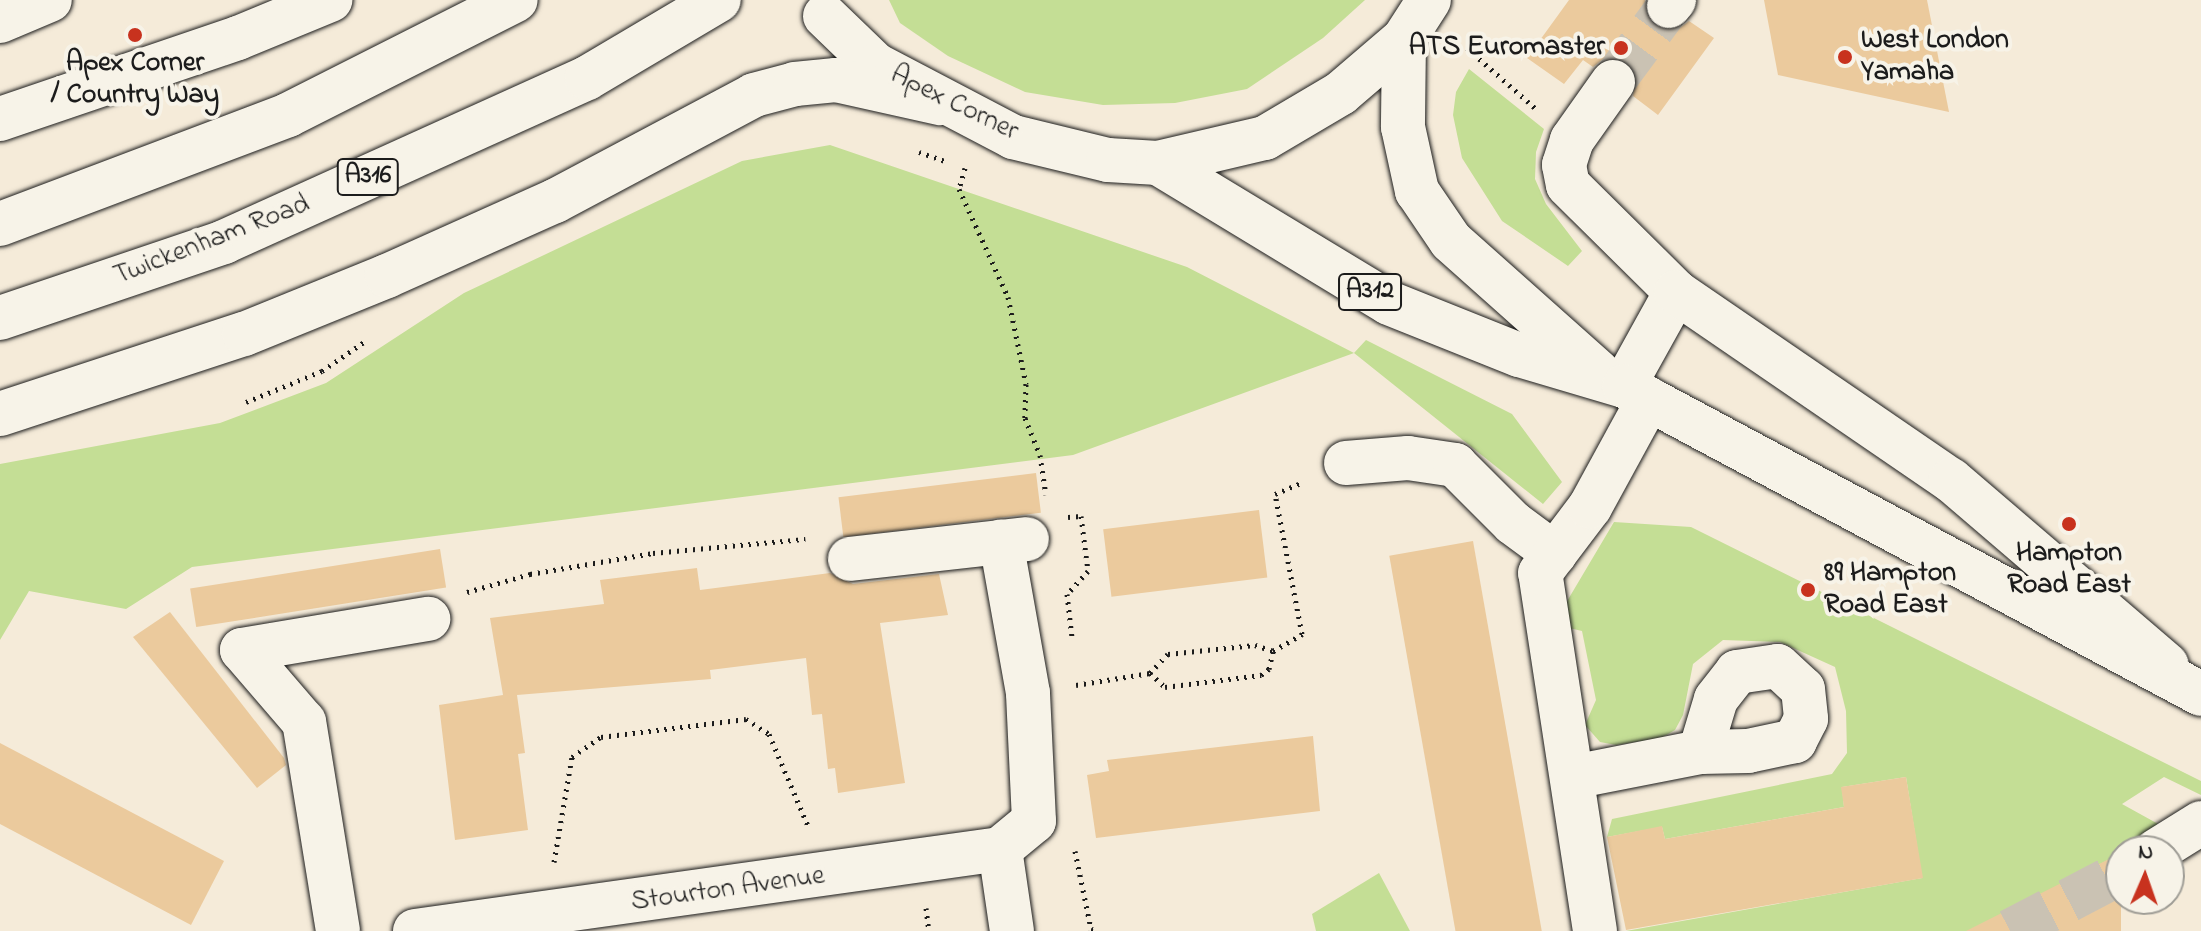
<!DOCTYPE html>
<style>
body{margin:0}
#map{position:relative;width:2201px;height:931px;overflow:hidden;background:#f5ebd9;font-family:"Indie Flower",sans-serif}
div>[style]{position:absolute}
.green>*{inset:0;background:#c4de95}
.building>*{inset:0;background:#ebca9d;transform-origin:0 0}
.minor-tunnel>*{height:44px;margin-top:-22px;transform-origin:0;background:repeating-linear-gradient(90deg,#cac2b3 0 44px,transparent 0 66px)}
.path>*{height:5px;margin-top:-2.5px;transform-origin:0;background:repeating-linear-gradient(90deg,#1c1c1c 0 2px,transparent 0 8px)}
.roads{filter:drop-shadow(0 0 2px #1c1c1c) drop-shadow(0 0 2px #1c1c1c)}
.minor>*{height:44px;margin:-22px;padding:0 22px;transform-origin:22px;border-radius:22px;background:#f7f3e8}
.major>*{height:44px;margin:-22px;padding:0 22px;transform-origin:22px;border-radius:22px;background:#f7f3e8}
.highway>*{height:44px;margin:-22px;padding:0 22px;transform-origin:22px;border-radius:22px;background:#f7f3e8}
.dots>*{width:22px;height:22px;translate:-50% -50%;box-sizing:border-box;border:4px solid #f7f3e8;border-radius:50%}
span{translate:-50% -50%;white-space:nowrap;text-align:center;line-height:1.15;-webkit-text-stroke:8px #f7f3e8;paint-order:stroke}
.shield-label span{padding:2px 6px;background:#f7f3e8;border:2px solid;border-radius:6px;-webkit-text-stroke-width:0}
.shield-label{font-size:26px;color:#1c1c1c;font-weight:700}
.poi-label{font-size:28px;color:#1c1c1c;font-weight:700}
.left{translate:0 -50%;text-align:left}
.right{translate:-100% -50%;text-align:right}
.street-label{font-size:28px;color:#1c1c1c}
.north{position:absolute;left:2105px;top:835px;width:80px;height:80px;box-sizing:border-box;background:#f7f3e8;border:2px solid #9f9d96;border-radius:50%;rotate:2deg;font-size:22px;font-weight:700;line-height:32px;text-align:center;color:#1c1c1c}
.north::after{content:'';display:block;margin:auto;width:28px;height:36px;background:#c8321e;clip-path:polygon(50% 0,100% 100%,50% 72%,0 100%)}
</style>
<div id="map">
<div class="green">
<i style="clip-path:polygon(889px 0,1365px 0,1323px 38px,1247px 89px,1175px 103px,1103px 105px,1025px 92px,948px 56px,900px 23px)"></i>
<i style="clip-path:polygon(1469px 69px,1544px 129px,1536px 152px,1535px 179px,1546px 204px,1582px 251px,1568px 266px,1502px 221px,1462px 158px,1453px 115px,1456px 92px)"></i>
<i style="clip-path:polygon(830px 145px,1187px 267px,1354px 353px,1366px 340px,1512px 414px,1562px 482px,1543px 504px,1354px 353px,1073px 455px,192px 567px,126px 609px,29px 591px,0 640px,0 464px,220px 423px,326px 383px,464px 293px,742px 161px)"></i>
<i style="clip-path:polygon(1614px 522px,1691px 527px,2201px 781px,2201px 795px,2164px 777px,2122px 804px,2160px 825px,2118px 855px,1968px 931px,1626px 931px,1922px 878px,1906px 777px,1842px 787px,1844px 807px,1665px 839px,1662px 827px,1607px 837px,1612px 819px,1832px 774px,1847px 753px,1846px 711px,1835px 667px,1780px 642px,1723px 640px,1693px 664px,1683px 715px,1675px 730px,1661px 738px,1616px 745px,1600px 742px,1585px 725px,1596px 700px,1582px 631px,1565px 627px,1563px 608px)"></i>
<i style="clip-path:polygon(1379px 873px,1410px 931px,1316px 931px,1312px 914px)"></i>
</div>
<div class="building">
<i style="clip-path:polygon(1569px 0,1645px 0,1645px 14px,1654px 26px,1677px 30px,1689px 21px,1714px 38px,1658px 115px,1633px 96px,1636px 72px,1627px 61px,1603px 59px,1593px 67px,1583px 60px,1564px 84px,1527px 58px)"></i>
<i style="clip-path:polygon(1764px 0,1927px 0,1949px 112px,1778px 75px)"></i>
<i style="left:1036px;top:473px;width:40px;height:199px;rotate:83deg"></i>
<i style="left:1259px;top:510px;width:68px;height:157px;rotate:83deg"></i>
<i style="left:1473px;top:541px;width:396px;height:85px;rotate:80deg"></i>
<i style="left:440px;top:549px;width:39px;height:253px;rotate:81deg"></i>
<i style="clip-path:polygon(697px 568px,700px 590px,830px 573px,853px 584px,939px 574px,948px 615px,880px 623px,905px 783px,838px 793px,835px 768px,828px 769px,822px 714px,812px 715px,806px 658px,710px 670px,711px 679px,517px 695px,525px 753px,518px 754px,528px 830px,455px 840px,439px 705px,503px 695px,490px 618px,604px 604px,600px 580px)"></i>
<i style="clip-path:polygon(170px 612px,284px 758px,286px 765px,257px 788px,133px 637px)"></i>
<i style="clip-path:polygon(1313px 736px,1320px 811px,1096px 838px,1087px 775px,1109px 771px,1107px 760px)"></i>
<i style="clip-path:polygon(0 743px,224px 861px,191px 925px,0 824px)"></i>
<i style="clip-path:polygon(1906px 777px,1923px 878px,1626px 930px,1607px 837px,1662px 826px,1665px 839px,1844px 807px,1841px 787px)"></i>
<i style="clip-path:polygon(2121px 853px,2121px 931px,1966px 931px)"></i>
</div>
<div class="minor-tunnel">
<i style="left:1613px;top:82px;width:94px;rotate:-53.6deg"></i>
<i style="left:2010px;top:931px;width:125px;rotate:-27.6deg"></i>
</div>
<div class="path">
<i style="left:1467px;top:48px;width:91px;rotate:41.4deg"></i>
<i style="left:919px;top:152px;width:31px;rotate:19deg"></i>
<i style="left:965px;top:168px;width:22px;rotate:106deg"></i>
<i style="left:959px;top:189px;width:119px;rotate:65.6deg"></i>
<i style="left:1008px;top:297px;width:89px;rotate:78.3deg"></i>
<i style="left:1026px;top:384px;width:34px;rotate:92deg"></i>
<i style="left:1025px;top:418px;width:40px;rotate:68deg"></i>
<i style="left:1040px;top:455px;width:40px;rotate:81.5deg"></i>
<i style="left:246px;top:402px;width:82px;rotate:-22.2deg"></i>
<i style="left:322px;top:371px;width:51px;rotate:-34.6deg"></i>
<i style="left:1068px;top:517px;width:13px;rotate:-4deg"></i>
<i style="left:1081px;top:516px;width:55px;rotate:82.7deg"></i>
<i style="left:1088px;top:571px;width:31px;rotate:132deg"></i>
<i style="left:1067px;top:594px;width:43px;rotate:83.4deg"></i>
<i style="left:467px;top:592px;width:66px;rotate:-15.9deg"></i>
<i style="left:530px;top:574px;width:125px;rotate:-9.7deg"></i>
<i style="left:653px;top:553px;width:153px;rotate:-5.3deg"></i>
<i style="left:1150px;top:673px;width:21px;rotate:43deg"></i>
<i style="left:1165px;top:687px;width:97px;rotate:-7.1deg"></i>
<i style="left:1261px;top:675px;width:10px;rotate:-37deg"></i>
<i style="left:1269px;top:669px;width:18px;rotate:-77deg"></i>
<i style="left:1076px;top:685px;width:75px;rotate:-9.2deg"></i>
<i style="left:1150px;top:673px;width:26px;rotate:-47deg"></i>
<i style="left:1168px;top:654px;width:87px;rotate:-5.9deg"></i>
<i style="left:1255px;top:645px;width:19px;rotate:18deg"></i>
<i style="left:1273px;top:651px;width:34px;rotate:-30deg"></i>
<i style="left:1302px;top:634px;width:143px;rotate:-100.9deg"></i>
<i style="left:1275px;top:494px;width:30px;rotate:-23deg"></i>
<i style="left:1075px;top:851px;width:80px;rotate:78.4deg"></i>
<i style="left:1091px;top:929px;width:6px;rotate:18deg"></i>
<i style="left:554px;top:862px;width:107px;rotate:-80.3deg"></i>
<i style="left:572px;top:757px;width:35px;rotate:-35deg"></i>
<i style="left:601px;top:737px;width:146px;rotate:-7.1deg"></i>
<i style="left:746px;top:719px;width:27px;rotate:33deg"></i>
<i style="left:769px;top:734px;width:100px;rotate:67deg"></i>
<i style="left:926px;top:908px;width:23px;rotate:83deg"></i>
</div>
<div class="roads">
<div class="minor">
<i style="left:1669px;top:6px;width:8px;rotate:-50deg"></i>
<i style="left:0;top:21px;width:54px;rotate:-22.8deg"></i>
<i style="left:1613px;top:82px;width:71px;rotate:125.3deg"></i>
<i style="left:1572px;top:140px;width:26px;rotate:108deg"></i>
<i style="left:1564px;top:165px;width:20px;rotate:79deg"></i>
<i style="left:1568px;top:185px;width:152px;rotate:44.7deg"></i>
<i style="left:1676px;top:292px;width:107px;rotate:119deg"></i>
<i style="left:1676px;top:292px;width:333px;rotate:34.4deg"></i>
<i style="left:1951px;top:480px;width:284px;rotate:40.6deg"></i>
<i style="left:1346px;top:463px;width:62px;rotate:-4.6deg"></i>
<i style="left:1408px;top:458px;width:48px;rotate:8.5deg"></i>
<i style="left:1455px;top:465px;width:82px;rotate:45deg"></i>
<i style="left:1513px;top:523px;width:52px;rotate:36.4deg"></i>
<i style="left:850px;top:559px;width:178px;rotate:-6.4deg"></i>
<i style="left:1573px;top:777px;width:129px;rotate:-11.1deg"></i>
<i style="left:1700px;top:752px;width:55px;rotate:-73.2deg"></i>
<i style="left:1716px;top:699px;width:34px;rotate:-52deg"></i>
<i style="left:1737px;top:672px;width:41px;rotate:-8.3deg"></i>
<i style="left:1778px;top:666px;width:34px;rotate:43deg"></i>
<i style="left:1803px;top:689px;width:30px;rotate:84deg"></i>
<i style="left:1806px;top:719px;width:25px;rotate:117deg"></i>
<i style="left:1795px;top:741px;width:48px;rotate:168deg"></i>
<i style="left:1748px;top:751px;width:48px;rotate:178.8deg"></i>
<i style="left:1000px;top:849px;width:83px;rotate:81.7deg"></i>
<i style="left:2156px;top:851px;width:53px;rotate:-31.9deg"></i>
<i style="left:338px;top:931px;width:212px;rotate:-99.2deg"></i>
<i style="left:304px;top:722px;width:95px;rotate:-130.7deg"></i>
<i style="left:242px;top:650px;width:189px;rotate:-9.5deg"></i>
<i style="left:415px;top:931px;width:591px;rotate:-7.98deg"></i>
<i style="left:1000px;top:849px;width:44px;rotate:-39.5deg"></i>
<i style="left:1034px;top:821px;width:128px;rotate:-92.7deg"></i>
<i style="left:1028px;top:693px;width:154px;rotate:-100.1deg"></i>
<i style="left:1595px;top:931px;width:362px;rotate:-98.7deg"></i>
<i style="left:1540px;top:573px;width:83px;rotate:-52.9deg"></i>
<i style="left:1590px;top:507px;width:123px;rotate:-61.4deg"></i>
</div>
<div class="major">
<i style="left:825px;top:16px;width:71px;rotate:43.9deg"></i>
<i style="left:876px;top:65px;width:155px;rotate:27.7deg"></i>
<i style="left:1013px;top:137px;width:98px;rotate:13.6deg"></i>
<i style="left:1108px;top:160px;width:50px;rotate:3.4deg"></i>
<i style="left:1158px;top:163px;width:110px;rotate:-13.2deg"></i>
<i style="left:1265px;top:138px;width:88px;rotate:-30.6deg"></i>
<i style="left:1341px;top:93px;width:83px;rotate:-40.6deg"></i>
<i style="left:1404px;top:39px;width:46px;rotate:-57.3deg"></i>
<i style="left:1404px;top:39px;width:88px;rotate:90.7deg"></i>
<i style="left:1403px;top:127px;width:66px;rotate:77.7deg"></i>
<i style="left:1417px;top:191px;width:60px;rotate:55.8deg"></i>
<i style="left:1451px;top:241px;width:197px;rotate:41.7deg"></i>
<i style="left:1158px;top:163px;width:270px;rotate:31.2deg"></i>
<i style="left:1389px;top:303px;width:140px;rotate:21.8deg"></i>
<i style="left:1519px;top:355px;width:109px;rotate:16.4deg"></i>
<i style="left:1624px;top:386px;width:654px;rotate:28.09deg"></i>
</div>
<div class="highway">
<i style="left:0;top:119px;width:251px;rotate:-18.8deg"></i>
<i style="left:238px;top:38px;width:100px;rotate:-22.4deg"></i>
<i style="left:0;top:224px;width:308px;rotate:-20.7deg"></i>
<i style="left:288px;top:115px;width:255px;rotate:-26.8deg"></i>
<i style="left:0;top:318px;width:237px;rotate:-18.7deg"></i>
<i style="left:224px;top:242px;width:398px;rotate:-24.3deg"></i>
<i style="left:587px;top:78px;width:153px;rotate:-30.6deg"></i>
<i style="left:0;top:414px;width:257px;rotate:-18.2deg"></i>
<i style="left:244px;top:334px;width:154px;rotate:-22.1deg"></i>
<i style="left:387px;top:276px;width:184px;rotate:-24.1deg"></i>
<i style="left:555px;top:201px;width:225px;rotate:-28deg"></i>
<i style="left:754px;top:95px;width:42px;rotate:-15deg"></i>
<i style="left:795px;top:84px;width:41px;rotate:-5.6deg"></i>
<i style="left:836px;top:80px;width:107px;rotate:12.5deg"></i>
</div>
</div>
<div class="dots">
<i style="left:135px;top:35px;background:#c8321e"></i>
<i style="left:1621px;top:48px;background:#c8321e"></i>
<i style="left:1845px;top:57px;background:#c8321e"></i>
<i style="left:2069px;top:524px;background:#c8321e"></i>
<i style="left:1808px;top:590px;background:#c8321e"></i>
</div>
<div class="shield-label">
<span style="left:368px;top:177px">A316</span>
<span style="left:1370px;top:292px">A312</span>
</div>
<div class="poi-label">
<span class="left" style="left:1861px;top:57px">West London<br>Yamaha</span>
<span class="right" style="left:1605px;top:48px">ATS Euromaster</span>
<span style="left:135px;top:80px">Apex Corner<br>/ Country Way</span>
<span style="left:2069px;top:570px">Hampton<br>Road East</span>
<span class="left" style="left:1824px;top:590px">89 Hampton<br>Road East</span>
</div>
<div class="street-label">
<span style="left:954px;top:104px;rotate:26deg">Apex Corner</span>
<span style="left:212px;top:241px;rotate:-21deg">Twickenham Road</span>
<span style="left:728px;top:890px;rotate:-8deg">Stourton Avenue</span>
</div>
<div class="north">N</div>
</div>
